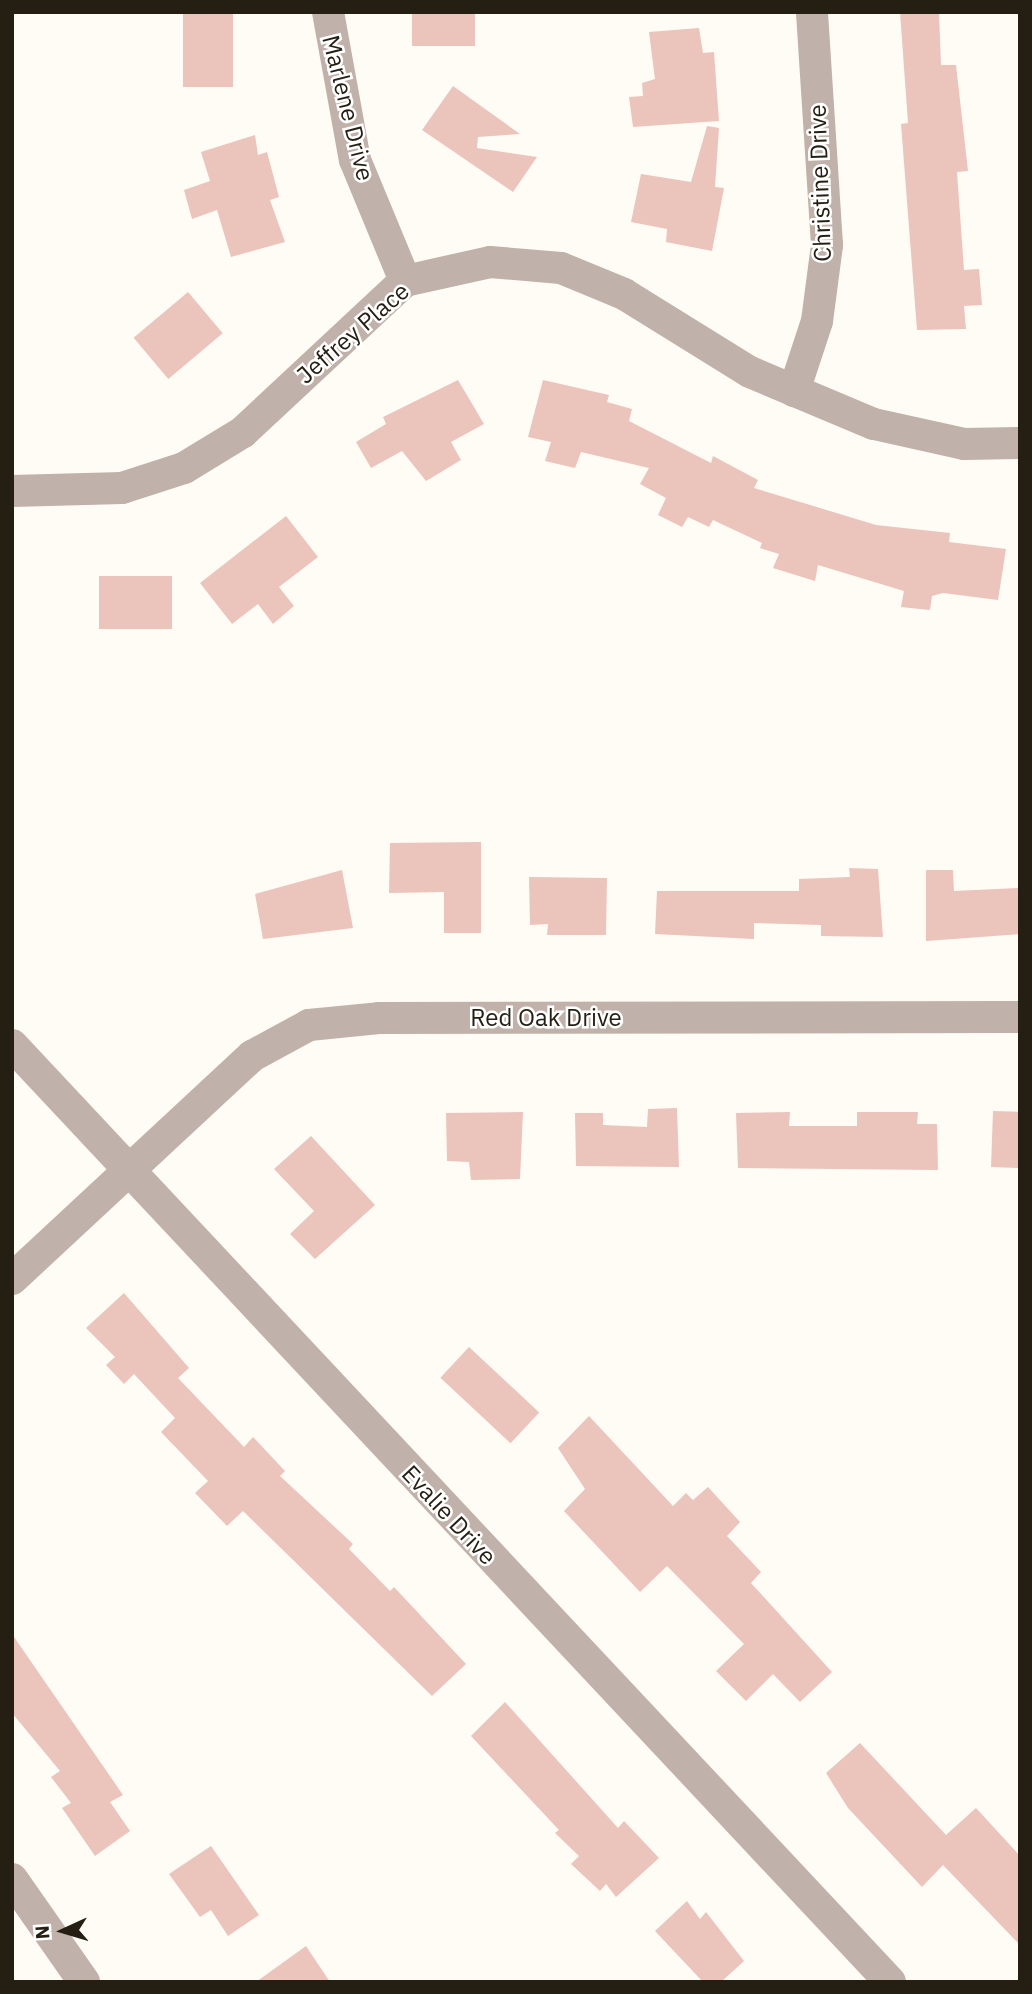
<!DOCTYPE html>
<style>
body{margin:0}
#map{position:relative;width:1032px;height:1994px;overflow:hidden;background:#fffbf5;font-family:"IBM Plex Sans",sans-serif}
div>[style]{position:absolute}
.building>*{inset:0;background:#ebc4bc;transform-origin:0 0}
.street>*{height:32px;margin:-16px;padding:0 16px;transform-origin:16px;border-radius:16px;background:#c0b1aa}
span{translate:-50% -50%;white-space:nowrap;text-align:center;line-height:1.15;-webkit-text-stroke:5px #fff;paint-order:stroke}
.street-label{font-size:24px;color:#251f13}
.frame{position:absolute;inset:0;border:14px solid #251f13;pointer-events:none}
.north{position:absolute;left:28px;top:1896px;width:70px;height:70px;-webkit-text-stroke:5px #fff;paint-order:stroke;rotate:266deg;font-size:19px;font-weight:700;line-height:28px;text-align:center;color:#251f13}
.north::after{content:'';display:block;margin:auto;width:24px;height:32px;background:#251f13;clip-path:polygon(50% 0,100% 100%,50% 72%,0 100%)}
</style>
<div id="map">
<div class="building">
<i style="left:183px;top:12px;width:50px;height:75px"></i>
<i style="left:412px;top:12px;width:63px;height:34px"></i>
<i style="clip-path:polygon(900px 12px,939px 12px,941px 65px,956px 65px,968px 171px,957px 172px,964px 270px,979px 269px,982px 305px,964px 306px,966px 329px,917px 330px,901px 124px,908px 123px)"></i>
<i style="clip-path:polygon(699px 28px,703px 53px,714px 52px,719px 121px,633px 127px,629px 97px,643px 96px,642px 83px,655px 79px,649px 32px)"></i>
<i style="clip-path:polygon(453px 86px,520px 134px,478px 137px,477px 148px,537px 157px,513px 192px,422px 130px)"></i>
<i style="clip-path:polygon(707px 126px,719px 128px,715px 187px,724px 188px,712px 251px,666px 242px,667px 229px,631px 222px,641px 174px,691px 182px)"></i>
<i style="clip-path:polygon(255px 135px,258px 155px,267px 152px,279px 197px,270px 200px,285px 242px,231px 257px,217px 210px,192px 219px,184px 190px,210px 181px,201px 152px)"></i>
<i style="left:188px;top:292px;width:54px;height:71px;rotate:50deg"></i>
<i style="clip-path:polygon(458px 380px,484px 424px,451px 442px,461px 460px,426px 481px,402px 451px,371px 468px,356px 442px,386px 424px,383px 417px)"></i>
<i style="clip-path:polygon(543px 380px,609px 395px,607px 402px,632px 409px,629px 421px,711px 463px,713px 456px,758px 480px,754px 488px,876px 525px,950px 533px,949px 542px,1006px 549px,998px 600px,943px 593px,932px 596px,930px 610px,901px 607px,904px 591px,818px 565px,815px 581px,773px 568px,779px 554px,760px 548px,762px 543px,713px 520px,709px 527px,688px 517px,682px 527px,658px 515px,666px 498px,640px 484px,649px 468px,581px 452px,575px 468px,545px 461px,551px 442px,528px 437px)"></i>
<i style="clip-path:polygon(286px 516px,318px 557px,279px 587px,294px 606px,273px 624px,258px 604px,232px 624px,200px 583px)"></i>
<i style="left:99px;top:576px;width:73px;height:53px"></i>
<i style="clip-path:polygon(481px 842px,481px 933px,444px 933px,444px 892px,389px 893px,390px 843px)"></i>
<i style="clip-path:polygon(849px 868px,878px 869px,883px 937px,821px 936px,821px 925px,754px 923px,754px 939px,655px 934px,657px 891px,799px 891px,799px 879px,850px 877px)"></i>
<i style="clip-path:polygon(342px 870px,353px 928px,263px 939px,255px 894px)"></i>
<i style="clip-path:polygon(926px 870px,953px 870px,954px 891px,1020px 888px,1020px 934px,926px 941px)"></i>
<i style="clip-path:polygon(529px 877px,607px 878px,606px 935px,547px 935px,548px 924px,530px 925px)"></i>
<i style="clip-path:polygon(677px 1108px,679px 1167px,576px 1166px,575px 1113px,603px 1113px,603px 1125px,647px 1127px,648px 1109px)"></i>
<i style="left:993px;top:1111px;width:27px;height:56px;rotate:2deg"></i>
<i style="clip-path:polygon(523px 1112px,520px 1179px,471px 1180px,469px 1162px,447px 1161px,446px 1113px)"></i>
<i style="clip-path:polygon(790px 1112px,789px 1126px,857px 1126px,857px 1112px,918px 1112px,917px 1124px,937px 1124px,938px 1170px,738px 1168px,736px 1113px)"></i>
<i style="clip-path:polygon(311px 1136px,375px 1205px,315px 1259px,290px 1234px,314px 1211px,274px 1169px)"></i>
<i style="clip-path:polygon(124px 1293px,189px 1368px,178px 1378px,244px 1447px,253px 1437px,285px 1471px,280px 1476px,353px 1544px,349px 1549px,390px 1591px,394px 1587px,466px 1664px,432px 1696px,243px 1511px,227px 1526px,195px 1493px,208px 1481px,161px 1432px,175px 1418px,134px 1374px,124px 1384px,106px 1365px,115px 1357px,86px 1328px)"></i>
<i style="left:469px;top:1347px;width:96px;height:42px;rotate:43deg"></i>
<i style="clip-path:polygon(589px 1416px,673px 1506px,686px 1493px,693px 1500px,708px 1487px,740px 1522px,727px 1536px,761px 1572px,751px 1583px,832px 1672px,800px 1702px,773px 1674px,746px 1701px,716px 1671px,744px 1644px,667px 1566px,640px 1592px,564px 1511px,585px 1489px,558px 1448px)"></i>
<i style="clip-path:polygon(12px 1634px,123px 1795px,110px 1802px,130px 1831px,95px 1856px,62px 1808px,71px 1803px,51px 1777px,60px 1771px,12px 1713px)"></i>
<i style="clip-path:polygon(505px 1702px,618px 1828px,624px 1821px,659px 1858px,616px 1897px,606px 1884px,600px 1891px,571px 1864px,579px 1856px,555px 1833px,559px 1830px,471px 1736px)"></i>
<i style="clip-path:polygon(860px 1743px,946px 1835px,976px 1808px,1020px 1856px,1020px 1945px,943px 1865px,922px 1887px,848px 1808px,826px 1773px)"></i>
<i style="clip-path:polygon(211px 1846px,259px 1915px,228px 1936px,211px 1910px,200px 1917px,169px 1874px)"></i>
<i style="clip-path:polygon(687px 1901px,700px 1919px,706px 1912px,744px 1961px,721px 1982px,703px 1982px,655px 1931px)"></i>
<i style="clip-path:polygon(306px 1946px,330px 1982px,256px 1982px)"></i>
</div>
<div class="street">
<i style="left:328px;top:12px;width:150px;rotate:79.7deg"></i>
<i style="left:355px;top:160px;width:131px;rotate:67.5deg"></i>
<i style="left:794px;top:391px;width:74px;rotate:-71.8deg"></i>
<i style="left:817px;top:321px;width:77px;rotate:-82.5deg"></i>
<i style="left:827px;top:245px;width:233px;rotate:-93.7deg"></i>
<i style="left:12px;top:491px;width:110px;rotate:-1.6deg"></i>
<i style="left:122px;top:488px;width:65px;rotate:-17.9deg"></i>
<i style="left:184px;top:468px;width:69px;rotate:-31.4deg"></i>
<i style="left:243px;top:432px;width:221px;rotate:-43deg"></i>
<i style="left:405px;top:281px;width:87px;rotate:-12.6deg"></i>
<i style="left:490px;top:262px;width:71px;rotate:4.8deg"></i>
<i style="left:561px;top:268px;width:68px;rotate:22.4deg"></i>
<i style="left:624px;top:294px;width:148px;rotate:31.8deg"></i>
<i style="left:750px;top:372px;width:134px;rotate:22.8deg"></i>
<i style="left:874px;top:424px;width:92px;rotate:12.5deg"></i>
<i style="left:964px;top:444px;width:56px;rotate:-1deg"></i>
<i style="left:12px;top:1045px;width:1284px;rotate:46.86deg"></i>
<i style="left:12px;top:1279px;width:328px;rotate:-42.9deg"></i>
<i style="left:252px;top:1056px;width:65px;rotate:-28.5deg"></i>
<i style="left:309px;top:1025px;width:70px;rotate:-5.7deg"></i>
<i style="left:379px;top:1018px;width:641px;rotate:-0.09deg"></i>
<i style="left:12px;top:1879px;width:126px;rotate:55deg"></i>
</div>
<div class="street-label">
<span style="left:348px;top:108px;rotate:76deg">Marlene Drive</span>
<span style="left:820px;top:183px;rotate:-92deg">Christine Drive</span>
<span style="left:353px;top:333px;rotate:-41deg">Jeffrey Place</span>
<span style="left:546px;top:1018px">Red Oak Drive</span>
<span style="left:449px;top:1515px;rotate:47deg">Evalie Drive</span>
</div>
<div class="frame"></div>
<div class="north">N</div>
</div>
